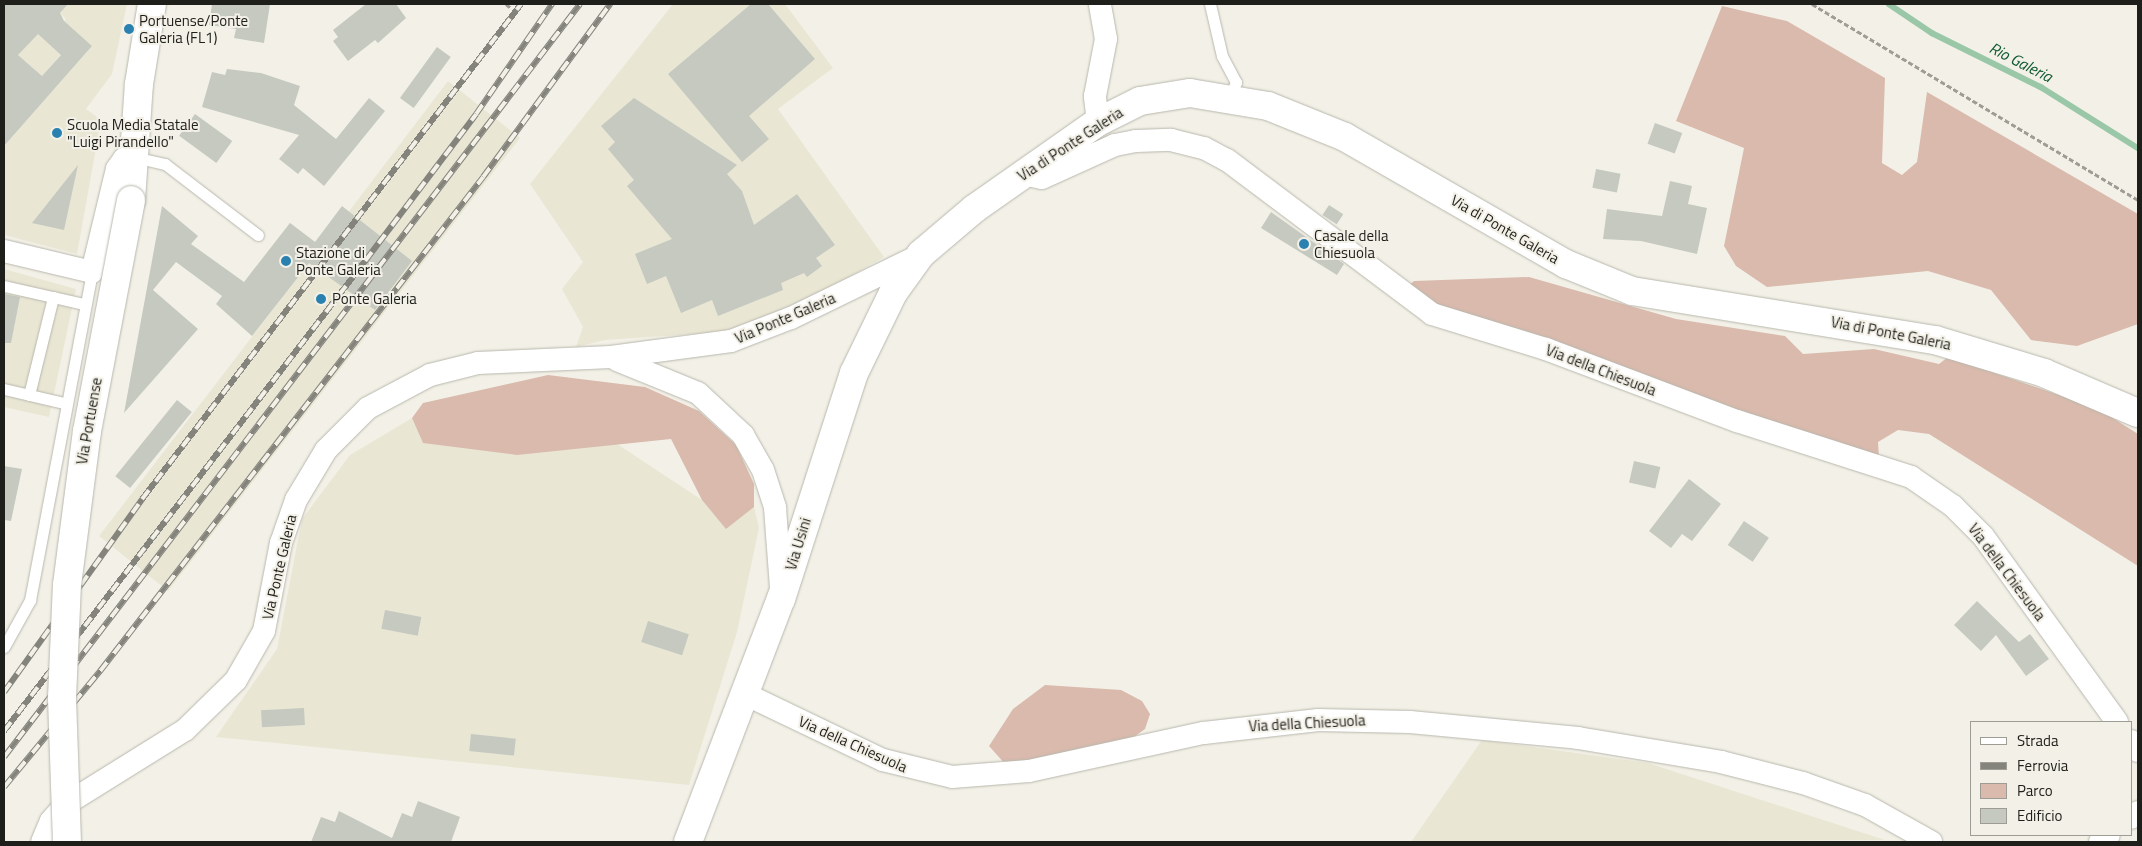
<!DOCTYPE html>
<style>
body{margin:0}
#map{position:relative;width:2142px;height:846px;overflow:hidden;background:#f3f1e7;font-family:"Titillium Web",sans-serif}
div>[style]{position:absolute}
.built>*{inset:0;background:#e9e6d4}
.green>*{inset:0;background:#d9baad}
.stream>*{height:5.5px;margin:-2.75px;padding:0 2.75px;transform-origin:2.75px;border-radius:2.75px;background:#99c7a7}
.building>*{inset:0;background:#c5c9c0;transform-origin:0 0}
.path>*{height:3px;margin-top:-1.5px;transform-origin:0;background:repeating-linear-gradient(90deg,#9e9c95 0 5px,transparent 0 7.5px)}
.roads{filter:drop-shadow(0 0 1px #b8b7ad) drop-shadow(0 0 1px #b8b7ad)}
.lane>*{height:11px;margin:-5.5px;padding:0 5.5px;transform-origin:5.5px;border-radius:5.5px;background:#fff}
.street>*{height:22px;margin:-11px;padding:0 11px;transform-origin:11px;border-radius:11px;background:#fff}
.secondary>*{height:28px;margin:-14px;padding:0 14px;transform-origin:14px;border-radius:14px;background:#fff}
.rail>*{height:5.5px;margin-top:-2.75px;transform-origin:0;background:repeating-linear-gradient(90deg,#f3f1e7 0 11px,#84837c 0 22px);box-sizing:border-box;border-block:1px solid #84837c}
.bridges{filter:drop-shadow(0 0 1px #b8b7ad) drop-shadow(0 0 1px #b8b7ad)}
.secondary-bridge>*{height:28px;margin:-14px;padding:0 14px;transform-origin:14px;border-radius:14px;background:#fff}
.dots>*{width:14px;height:14px;translate:-50% -50%;box-sizing:border-box;border:2px solid #f3f1e7;border-radius:50%}
span{translate:-50% -50%;white-space:nowrap;text-align:center;line-height:1.15;-webkit-text-stroke:4px #f3f1e7;paint-order:stroke}
.poi-label{font-size:15px;color:#1e1e1a}
.left{translate:0 -50%;text-align:left}
.street-label{font-size:15px;color:#1e1e1a}
.water-label{font-size:16px;color:#0e5932;font-style:italic}
.frame{position:absolute;inset:0;border:5px solid #1e1e1a;pointer-events:none}
.legend{position:absolute;left:1970px;top:721px;width:162px;height:115px;box-sizing:border-box;background:#f3f1e7;border:1px solid #9e9d95;margin:0;padding:6px 9px;list-style:none;font-size:15px;color:#1e1e1a}
.legend li{display:flex;align-items:center;gap:10px;height:25px}
.legend b{width:25px;border:1px solid #9e9d95}
</style>
<div id="map">
<div class="built">
<i style="clip-path:polygon(68px 4px,127px 4px,112px 74px,86px 109px,101px 120px,77px 254px,4px 235px,4px 146px,92px 46px,78px 35px,42px 76px,18px 55px,38px 33px,46px 41px,66px 19px,60px 13px)"></i>
<i style="clip-path:polygon(673px 4px,785px 4px,833px 68px,778px 109px,884px 257px,812px 298px,724px 332px,605px 340px,576px 347px,583px 327px,562px 289px,583px 262px,530px 184px)"></i>
<i style="clip-path:polygon(448px 81px,520px 138px,168px 591px,99px 536px,281px 299px,250px 274px,290px 223px,322px 247px)"></i>
<i style="clip-path:polygon(4px 269px,76px 289px,49px 417px,4px 407px)"></i>
<i style="clip-path:polygon(412px 418px,423px 443px,617px 444px,702px 500px,726px 528px,754px 507px,759px 528px,737px 632px,689px 785px,216px 737px,277px 649px,302px 519px,350px 455px)"></i>
<i style="clip-path:polygon(1482px 740px,1648px 763px,1885px 840px,1411px 842px)"></i>
</div>
<div class="green">
<i style="clip-path:polygon(1722px 6px,1787px 21px,1885px 78px,1882px 163px,1902px 175px,1917px 162px,1927px 92px,2138px 214px,2138px 324px,2077px 346px,2031px 340px,1991px 290px,1928px 271px,1767px 287px,1736px 266px,1724px 246px,1744px 148px,1676px 121px)"></i>
<i style="clip-path:polygon(1529px 277px,1676px 319px,1785px 336px,1803px 354px,1874px 349px,1939px 364px,1948px 357px,2097px 408px,2138px 434px,2138px 566px,1929px 434px,1898px 430px,1878px 442px,1879px 458px,1475px 326px,1406px 288px,1414px 281px)"></i>
<i style="clip-path:polygon(548px 375px,645px 387px,699px 411px,736px 445px,754px 484px,754px 507px,726px 529px,702px 500px,671px 439px,517px 455px,423px 443px,412px 418px,423px 403px)"></i>
<i style="clip-path:polygon(1045px 685px,1121px 690px,1142px 701px,1150px 714px,1145px 729px,1124px 744px,1006px 765px,989px 746px,1013px 709px)"></i>
</div>
<div class="stream">
<i style="left:1889px;top:4px;width:52px;rotate:34deg"></i>
<i style="left:1932px;top:33px;width:122px;rotate:26.4deg"></i>
<i style="left:2041px;top:87px;width:115px;rotate:32.2deg"></i>
</div>
<div class="building">
<i style="clip-path:polygon(evenodd,4px 4px,68px 4px,60px 13px,64px 21px,92px 46px,4px 146px,4px 4px,38px 34px,61px 55px,42px 76px,18px 55px,38px 34px)"></i>
<i style="clip-path:polygon(212px 4px,270px 4px,264px 43px,234px 38px,236px 29px,209px 25px)"></i>
<i style="clip-path:polygon(366px 4px,396px 4px,406px 18px,378px 43px,375px 40px,348px 61px,333px 41px,338px 37px,333px 30px)"></i>
<i style="clip-path:polygon(751px 4px,768px 4px,815px 59px,749px 116px,769px 139px,742px 162px,668px 74px)"></i>
<i style="left:437px;top:47px;width:17px;height:63px;rotate:36deg"></i>
<i style="clip-path:polygon(227px 69px,261px 73px,300px 86px,294px 105px,336px 139px,369px 98px,385px 111px,324px 186px,303px 168px,298px 174px,279px 159px,299px 135px,202px 107px,212px 72px,225px 75px)"></i>
<i style="clip-path:polygon(634px 98px,737px 165px,727px 174px,742px 191px,754px 225px,797px 194px,835px 245px,816px 258px,822px 266px,807px 277px,804px 273px,781px 283px,783px 290px,718px 316px,712px 300px,681px 313px,666px 276px,647px 284px,635px 254px,672px 239px,627px 186px,634px 180px,608px 149px,615px 142px,601px 126px)"></i>
<i style="left:195px;top:114px;width:46px;height:27px;rotate:36deg"></i>
<i style="left:1655px;top:123px;width:29px;height:22px;rotate:20deg"></i>
<i style="clip-path:polygon(78px 165px,64px 230px,32px 223px)"></i>
<i style="left:1596px;top:169px;width:25px;height:19px;rotate:11deg"></i>
<i style="clip-path:polygon(1670px 181px,1692px 186px,1688px 204px,1707px 208px,1697px 254px,1641px 241px,1603px 239px,1607px 209px,1662px 216px)"></i>
<i style="left:1329px;top:205px;width:17px;height:12px;rotate:33deg"></i>
<i style="clip-path:polygon(162px 206px,198px 236px,191px 244px,244px 282px,290px 223px,315px 242px,342px 206px,412px 261px,375px 310px,309px 263px,252px 336px,216px 304px,222px 296px,176px 262px,153px 290px,198px 329px,124px 413px)"></i>
<i style="clip-path:polygon(1271px 212px,1344px 264px,1337px 275px,1261px 228px)"></i>
<i style="clip-path:polygon(4px 294px,20px 297px,11px 343px,4px 343px)"></i>
<i style="left:177px;top:400px;width:19px;height:98px;rotate:39deg"></i>
<i style="left:1634px;top:461px;width:27px;height:22px;rotate:13deg"></i>
<i style="clip-path:polygon(4px 466px,22px 469px,11px 521px,4px 520px)"></i>
<i style="clip-path:polygon(1689px 479px,1721px 504px,1692px 541px,1682px 534px,1671px 548px,1649px 531px)"></i>
<i style="left:1744px;top:521px;width:30px;height:29px;rotate:34deg"></i>
<i style="clip-path:polygon(1977px 601px,2019px 642px,2030px 634px,2049px 659px,2026px 676px,1996px 635px,1981px 651px,1954px 625px)"></i>
<i style="left:385px;top:610px;width:37px;height:19px;rotate:11deg"></i>
<i style="left:648px;top:621px;width:43px;height:22px;rotate:18deg"></i>
<i style="left:304px;top:708px;width:17px;height:43px;rotate:87deg"></i>
<i style="left:471px;top:734px;width:45px;height:17px;rotate:6deg"></i>
<i style="clip-path:polygon(418px 801px,460px 817px,451px 842px,311px 842px,321px 817px,335px 822px,339px 811px,392px 838px,402px 813px,412px 817px)"></i>
</div>
<div class="path">
<i style="left:506px;top:4px;width:6px;rotate:39deg"></i>
<i style="left:1812px;top:4px;width:380px;rotate:31deg"></i>
</div>
<div class="roads">
<div class="lane">
<i style="left:1210px;top:4px;width:53px;rotate:77deg"></i>
<i style="left:1222px;top:56px;width:30px;rotate:62deg"></i>
<i style="left:1236px;top:82px;width:16px;rotate:112deg"></i>
<i style="left:134px;top:157px;width:32px;rotate:13deg"></i>
<i style="left:165px;top:164px;width:117px;rotate:37.4deg"></i>
<i style="left:4px;top:286px;width:50px;rotate:12.7deg"></i>
<i style="left:4px;top:389px;width:62px;rotate:13.1deg"></i>
<i style="left:29px;top:395px;width:101px;rotate:-76.2deg"></i>
<i style="left:53px;top:297px;width:32px;rotate:13deg"></i>
<i style="left:4px;top:647px;width:54px;rotate:-61deg"></i>
<i style="left:30px;top:600px;width:334px;rotate:-79.3deg"></i>
</div>
<div class="street">
<i style="left:1098px;top:122px;width:26px;rotate:-97deg"></i>
<i style="left:1095px;top:96px;width:58px;rotate:-79.1deg"></i>
<i style="left:1106px;top:39px;width:36px;rotate:-100deg"></i>
<i style="left:1023px;top:174px;width:19px;rotate:12deg"></i>
<i style="left:1042px;top:178px;width:80px;rotate:-24.3deg"></i>
<i style="left:1115px;top:145px;width:21px;rotate:-11deg"></i>
<i style="left:1136px;top:141px;width:35px;rotate:-2deg"></i>
<i style="left:1171px;top:140px;width:34px;rotate:14deg"></i>
<i style="left:1204px;top:148px;width:26px;rotate:28deg"></i>
<i style="left:1227px;top:160px;width:256px;rotate:36.9deg"></i>
<i style="left:1432px;top:314px;width:119px;rotate:17.1deg"></i>
<i style="left:1546px;top:349px;width:204px;rotate:20.7deg"></i>
<i style="left:1737px;top:421px;width:183px;rotate:17.8deg"></i>
<i style="left:1911px;top:477px;width:51px;rotate:34.6deg"></i>
<i style="left:1953px;top:506px;width:42px;rotate:45deg"></i>
<i style="left:1983px;top:536px;width:229px;rotate:54.2deg"></i>
<i style="left:4px;top:251px;width:90px;rotate:13.4deg"></i>
<i style="left:92px;top:272px;width:106px;rotate:-76.4deg"></i>
<i style="left:117px;top:169px;width:12px;rotate:-55deg"></i>
<i style="left:124px;top:159px;width:10px;rotate:-11deg"></i>
<i style="left:617px;top:360px;width:87px;rotate:22.2deg"></i>
<i style="left:698px;top:393px;width:62px;rotate:43deg"></i>
<i style="left:743px;top:435px;width:40px;rotate:60.3deg"></i>
<i style="left:763px;top:470px;width:40px;rotate:72deg"></i>
<i style="left:775px;top:508px;width:80px;rotate:85.7deg"></i>
<i style="left:745px;top:694px;width:153px;rotate:25.6deg"></i>
<i style="left:883px;top:760px;width:71px;rotate:13.8deg"></i>
<i style="left:952px;top:777px;width:77px;rotate:-4.5deg"></i>
<i style="left:1029px;top:771px;width:179px;rotate:-12.3deg"></i>
<i style="left:1204px;top:733px;width:115px;rotate:-6.5deg"></i>
<i style="left:1318px;top:720px;width:92px;rotate:1.2deg"></i>
<i style="left:1410px;top:722px;width:169px;rotate:5.4deg"></i>
<i style="left:1578px;top:738px;width:145px;rotate:9.5deg"></i>
<i style="left:1721px;top:762px;width:85px;rotate:14.4deg"></i>
<i style="left:1803px;top:783px;width:66px;rotate:19.5deg"></i>
<i style="left:1865px;top:805px;width:76px;rotate:29.3deg"></i>
<i style="left:2131px;top:741px;width:12px;rotate:55deg"></i>
<i style="left:2131px;top:818px;width:9px;rotate:-41deg"></i>
<i style="left:42px;top:842px;width:23px;rotate:-67deg"></i>
<i style="left:51px;top:821px;width:23px;rotate:-49deg"></i>
<i style="left:66px;top:804px;width:140px;rotate:-31.9deg"></i>
<i style="left:185px;top:730px;width:71px;rotate:-44.4deg"></i>
<i style="left:236px;top:680px;width:56px;rotate:-60.3deg"></i>
<i style="left:264px;top:631px;width:90px;rotate:-79.1deg"></i>
<i style="left:281px;top:543px;width:46px;rotate:-70.8deg"></i>
<i style="left:296px;top:500px;width:58px;rotate:-59deg"></i>
<i style="left:326px;top:450px;width:59px;rotate:-45deg"></i>
<i style="left:368px;top:408px;width:70px;rotate:-28deg"></i>
<i style="left:430px;top:375px;width:49px;rotate:-14deg"></i>
<i style="left:478px;top:363px;width:133px;rotate:-2.6deg"></i>
<i style="left:611px;top:357px;width:121px;rotate:-7.6deg"></i>
<i style="left:731px;top:341px;width:64px;rotate:-21deg"></i>
<i style="left:791px;top:318px;width:144px;rotate:-26deg"></i>
<i style="left:2100px;top:842px;width:11px;rotate:-38deg"></i>
</div>
<div class="secondary">
<i style="left:131px;top:200px;width:116px;rotate:-86.1deg"></i>
<i style="left:139px;top:84px;width:81px;rotate:-80.8deg"></i>
<i style="left:688px;top:842px;width:260px;rotate:-69.1deg"></i>
<i style="left:781px;top:599px;width:237px;rotate:-72.1deg"></i>
<i style="left:854px;top:373px;width:89px;rotate:-64deg"></i>
<i style="left:893px;top:293px;width:48px;rotate:-54.3deg"></i>
<i style="left:921px;top:254px;width:70px;rotate:-40.3deg"></i>
<i style="left:974px;top:209px;width:151px;rotate:-35.1deg"></i>
<i style="left:1098px;top:122px;width:47px;rotate:-26.6deg"></i>
<i style="left:1140px;top:101px;width:51px;rotate:-9.1deg"></i>
<i style="left:1190px;top:93px;width:79px;rotate:9.5deg"></i>
<i style="left:1268px;top:106px;width:83px;rotate:21.9deg"></i>
<i style="left:1345px;top:137px;width:255px;rotate:29.9deg"></i>
<i style="left:1566px;top:264px;width:71px;rotate:22.2deg"></i>
<i style="left:1632px;top:291px;width:307px;rotate:9.2deg"></i>
<i style="left:1935px;top:340px;width:114px;rotate:16.8deg"></i>
<i style="left:2044px;top:373px;width:102px;rotate:23.1deg"></i>
</div>
</div>
<div class="rail">
<i style="left:4px;top:692px;width:237px;rotate:-54.4deg"></i>
<i style="left:142px;top:499px;width:623px;rotate:-52.56deg"></i>
<i style="left:4px;top:731px;width:593px;rotate:-52.47deg"></i>
<i style="left:365px;top:261px;width:184px;rotate:-52.9deg"></i>
<i style="left:476px;top:114px;width:134px;rotate:-55.4deg"></i>
<i style="left:4px;top:757px;width:948px;rotate:-52.59deg"></i>
<i style="left:4px;top:787px;width:151px;rotate:-50.4deg"></i>
<i style="left:100px;top:671px;width:625px;rotate:-52.21deg"></i>
<i style="left:483px;top:177px;width:215px;rotate:-53.7deg"></i>
</div>
<div class="bridges">
<div class="secondary-bridge">
<i style="left:67px;top:842px;width:144px;rotate:-92deg"></i>
<i style="left:62px;top:698px;width:113px;rotate:-87.5deg"></i>
<i style="left:67px;top:585px;width:155px;rotate:-82.6deg"></i>
<i style="left:87px;top:431px;width:235px;rotate:-79.2deg"></i>
</div>
</div>
<div class="dots">
<i style="left:129px;top:29px;background:#2a81b0"></i>
<i style="left:57px;top:133px;background:#2a81b0"></i>
<i style="left:1304px;top:244px;background:#2a81b0"></i>
<i style="left:286px;top:261px;background:#2a81b0"></i>
<i style="left:321px;top:299px;background:#2a81b0"></i>
</div>
<div class="poi-label">
<span class="left" style="left:139px;top:29px">Portuense/Ponte<br>Galeria (FL1)</span>
<span class="left" style="left:67px;top:133px">Scuola Media Statale<br>"Luigi Pirandello"</span>
<span class="left" style="left:1314px;top:244px">Casale della<br>Chiesuola</span>
<span class="left" style="left:296px;top:261px">Stazione di<br>Ponte Galeria</span>
<span class="left" style="left:332px;top:299px">Ponte Galeria</span>
</div>
<div class="street-label">
<span style="left:1070px;top:144px;rotate:-33deg">Via di Ponte Galeria</span>
<span style="left:1505px;top:229px;rotate:30deg">Via di Ponte Galeria</span>
<span style="left:785px;top:318px;rotate:-23deg">Via Ponte Galeria</span>
<span style="left:1891px;top:333px;rotate:11deg">Via di Ponte Galeria</span>
<span style="left:1601px;top:370px;rotate:21deg">Via della Chiesuola</span>
<span style="left:89px;top:421px;rotate:-80deg">Via Portuense</span>
<span style="left:798px;top:544px;rotate:-73deg">Via Usini</span>
<span style="left:279px;top:567px;rotate:-77deg">Via Ponte Galeria</span>
<span style="left:2007px;top:572px;rotate:53deg">Via della Chiesuola</span>
<span style="left:1307px;top:723px;rotate:-3deg">Via della Chiesuola</span>
<span style="left:853px;top:744px;rotate:24deg">Via della Chiesuola</span>
</div>
<div class="water-label">
<span style="left:2021px;top:62px;rotate:27deg">Rio Galeria</span>
</div>
<div class="frame"></div>
<ul class="legend">
<li><b style="height:6px;background:#fff"></b>Strada</li>
<li><b style="height:6px;background:#84837c"></b>Ferrovia</li>
<li><b style="height:14px;background:#d9baad"></b>Parco</li>
<li><b style="height:14px;background:#c5c9c0"></b>Edificio</li>
</ul>
</div>
